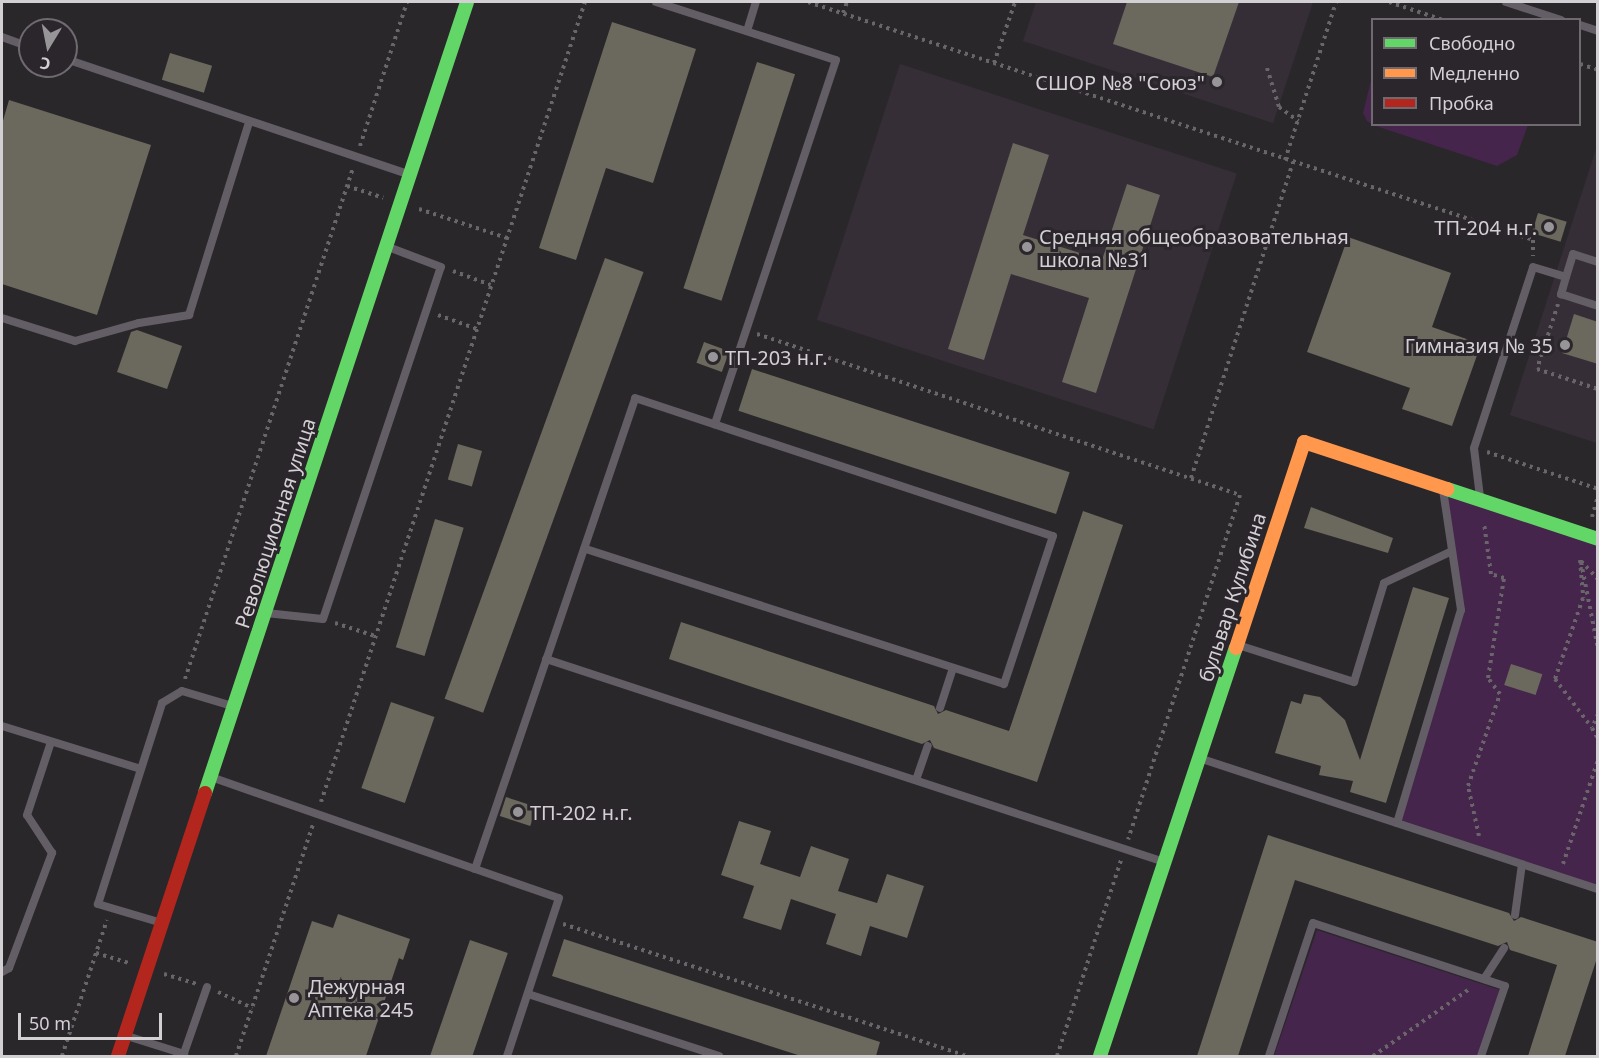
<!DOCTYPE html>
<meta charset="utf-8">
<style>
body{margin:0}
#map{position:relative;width:1599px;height:1058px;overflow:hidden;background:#2a272b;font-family:"Noto Sans",sans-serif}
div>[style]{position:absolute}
.built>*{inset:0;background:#362e37;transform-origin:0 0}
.green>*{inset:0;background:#45254b}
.building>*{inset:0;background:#6b685d;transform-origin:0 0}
.path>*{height:4px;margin-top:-2px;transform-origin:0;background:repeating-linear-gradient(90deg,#69656a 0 3px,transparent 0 7.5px)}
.lane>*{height:8px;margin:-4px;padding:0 4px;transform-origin:4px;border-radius:4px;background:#635e65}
.fast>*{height:14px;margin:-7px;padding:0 7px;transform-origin:7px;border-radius:7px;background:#63d668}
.slow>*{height:14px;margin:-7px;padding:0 7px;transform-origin:7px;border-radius:7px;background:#ff974d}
.jam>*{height:14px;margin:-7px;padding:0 7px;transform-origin:7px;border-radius:7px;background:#b3261e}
.dots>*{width:16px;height:16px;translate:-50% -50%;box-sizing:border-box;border:3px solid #2b262c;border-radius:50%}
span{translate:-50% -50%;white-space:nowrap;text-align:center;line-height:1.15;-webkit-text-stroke:6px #2b262c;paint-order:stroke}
.poi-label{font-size:20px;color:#d3d0d4}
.right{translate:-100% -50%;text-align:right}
.left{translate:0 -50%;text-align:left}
.street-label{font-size:20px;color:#d3d0d4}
.frame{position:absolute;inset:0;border:3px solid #d3d0d4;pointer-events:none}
.legend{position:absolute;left:1371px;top:18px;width:210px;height:108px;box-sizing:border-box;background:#2b262c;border:2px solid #6e6a6f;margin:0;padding:8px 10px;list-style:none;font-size:18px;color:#d3d0d4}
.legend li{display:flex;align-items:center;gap:12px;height:30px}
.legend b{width:30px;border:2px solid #6e6a6f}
.north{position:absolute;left:18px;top:18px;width:60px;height:60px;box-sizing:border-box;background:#2b262c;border:2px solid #6e6a6f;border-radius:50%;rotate:190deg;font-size:16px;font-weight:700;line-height:24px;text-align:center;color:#d3d0d4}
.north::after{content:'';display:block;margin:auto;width:21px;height:27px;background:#989599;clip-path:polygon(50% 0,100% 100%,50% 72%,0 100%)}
.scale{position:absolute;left:18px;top:1013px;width:144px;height:27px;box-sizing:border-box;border:3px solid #d3d0d4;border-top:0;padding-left:8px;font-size:18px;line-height:21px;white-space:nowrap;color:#d3d0d4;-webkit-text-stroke:4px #2b262c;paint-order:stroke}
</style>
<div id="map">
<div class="built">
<i style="clip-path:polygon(1036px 2px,1313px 2px,1273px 123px,1023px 41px)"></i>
<i style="left:900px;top:64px;width:354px;height:269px;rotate:18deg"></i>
<i style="clip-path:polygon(1597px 146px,1597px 443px,1510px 415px)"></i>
</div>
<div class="green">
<i style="clip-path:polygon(1372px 76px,1372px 124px,1528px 125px,1517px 155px,1497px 166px,1373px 125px,1367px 121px,1363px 113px)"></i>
<i style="clip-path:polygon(1445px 491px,1597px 541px,1597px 886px,1401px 821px,1464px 609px)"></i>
<i style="clip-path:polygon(1317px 930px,1500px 990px,1478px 1056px,1274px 1056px)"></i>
</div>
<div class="building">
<i style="clip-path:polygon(1127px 2px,1239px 2px,1213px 77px,1113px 44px)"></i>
<i style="clip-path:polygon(612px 22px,696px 49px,653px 183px,606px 168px,576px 260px,539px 248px)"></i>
<i style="left:170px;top:53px;width:44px;height:28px;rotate:17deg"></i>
<i style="left:757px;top:62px;width:40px;height:238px;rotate:18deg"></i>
<i style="clip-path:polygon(9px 100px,151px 145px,97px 315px,2px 284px,2px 124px)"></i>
<i style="clip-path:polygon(1013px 143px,1049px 155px,1023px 235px,1102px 260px,1127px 184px,1160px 195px,1096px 393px,1062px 382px,1089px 298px,1011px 274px,984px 360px,948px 349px)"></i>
<i style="left:1538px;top:213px;width:30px;height:21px;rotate:17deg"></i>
<i style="clip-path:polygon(1348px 237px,1451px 273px,1432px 327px,1481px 344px,1452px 426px,1402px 409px,1410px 388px,1307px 352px)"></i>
<i style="left:605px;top:258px;width:41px;height:469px;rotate:20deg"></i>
<i style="clip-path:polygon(1574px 314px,1598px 322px,1598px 364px,1562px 353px)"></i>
<i style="clip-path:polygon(137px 330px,182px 346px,167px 389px,117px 372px,131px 332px)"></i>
<i style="left:704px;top:342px;width:27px;height:22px;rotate:20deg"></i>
<i style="left:752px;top:369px;width:334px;height:44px;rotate:18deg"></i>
<i style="left:458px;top:444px;width:25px;height:37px;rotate:16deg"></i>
<i style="clip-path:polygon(1311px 507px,1393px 538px,1388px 553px,1304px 528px)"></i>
<i style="clip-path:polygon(1083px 511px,1123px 525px,1037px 782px,934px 748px,930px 740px,922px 744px,669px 659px,681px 622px,934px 706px,938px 714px,946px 710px,1009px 731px)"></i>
<i style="left:435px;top:519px;width:30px;height:134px;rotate:17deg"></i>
<i style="clip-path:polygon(1413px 587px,1449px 598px,1386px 803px,1350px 792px,1353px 781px,1319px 775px,1321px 766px,1275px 753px,1291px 701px,1301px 704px,1304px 694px,1320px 697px,1345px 720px,1360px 760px)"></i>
<i style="left:1511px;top:664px;width:33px;height:22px;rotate:18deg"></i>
<i style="left:391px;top:702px;width:46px;height:91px;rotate:19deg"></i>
<i style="left:506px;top:797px;width:32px;height:20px;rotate:18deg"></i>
<i style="clip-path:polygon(739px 821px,771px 831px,760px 864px,800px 877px,811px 846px,849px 859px,838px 891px,877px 903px,887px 874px,924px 886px,907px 938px,870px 926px,861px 956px,826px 944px,836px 914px,791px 899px,781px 930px,743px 918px,754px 886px,721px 875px)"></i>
<i style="clip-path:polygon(1268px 835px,1509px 913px,1514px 921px,1521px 917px,1598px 942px,1598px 955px,1565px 1056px,1528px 1056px,1557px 965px,1510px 950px,1507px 942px,1498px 946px,1295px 880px,1238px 1056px,1197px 1056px)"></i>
<i style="clip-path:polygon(338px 914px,410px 939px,403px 960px,399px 958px,366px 1056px,266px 1056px,312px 921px,333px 928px)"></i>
<i style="clip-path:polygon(564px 939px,880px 1042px,876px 1056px,801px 1056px,552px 976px)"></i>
<i style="left:470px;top:940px;width:40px;height:122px;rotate:19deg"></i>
</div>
<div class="path">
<i style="left:808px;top:2px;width:763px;rotate:18.17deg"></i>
<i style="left:1533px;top:240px;width:16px;rotate:90deg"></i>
<i style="left:1389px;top:2px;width:57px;rotate:18.4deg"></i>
<i style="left:843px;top:13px;width:12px;rotate:-70deg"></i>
<i style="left:994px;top:63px;width:65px;rotate:-71deg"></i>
<i style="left:1580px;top:64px;width:19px;rotate:18deg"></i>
<i style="left:1267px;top:68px;width:41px;rotate:72.9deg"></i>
<i style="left:1279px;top:107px;width:24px;rotate:36deg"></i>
<i style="left:360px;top:146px;width:151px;rotate:-71.9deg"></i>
<i style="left:1285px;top:160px;width:166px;rotate:-72.1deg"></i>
<i style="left:347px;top:186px;width:38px;rotate:18deg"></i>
<i style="left:419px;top:209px;width:93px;rotate:18.2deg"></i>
<i style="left:453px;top:271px;width:40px;rotate:20.2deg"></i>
<i style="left:1558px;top:304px;width:68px;rotate:107.9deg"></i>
<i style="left:1537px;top:369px;width:64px;rotate:18.2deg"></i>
<i style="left:438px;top:315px;width:41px;rotate:19.7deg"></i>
<i style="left:757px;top:334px;width:509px;rotate:18.43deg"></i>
<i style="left:1240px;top:495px;width:362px;rotate:108deg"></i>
<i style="left:1487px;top:452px;width:117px;rotate:18.4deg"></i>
<i style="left:1191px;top:478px;width:332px;rotate:-72.1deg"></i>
<i style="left:1592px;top:517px;width:22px;rotate:-74deg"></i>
<i style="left:1580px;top:560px;width:38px;rotate:85deg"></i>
<i style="left:1583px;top:598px;width:86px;rotate:109.1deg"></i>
<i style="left:1555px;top:679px;width:61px;rotate:52.9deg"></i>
<i style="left:1581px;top:561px;width:25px;rotate:47deg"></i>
<i style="left:1581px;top:562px;width:89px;rotate:78.9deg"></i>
<i style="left:335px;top:623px;width:42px;rotate:18deg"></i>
<i style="left:185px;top:679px;width:538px;rotate:-71.8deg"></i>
<i style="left:1598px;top:714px;width:15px;rotate:113deg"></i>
<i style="left:1592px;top:728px;width:13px;rotate:61deg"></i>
<i style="left:321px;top:802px;width:842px;rotate:-71.74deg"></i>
<i style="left:1479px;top:836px;width:51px;rotate:-102.4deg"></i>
<i style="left:1468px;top:786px;width:97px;rotate:-70.8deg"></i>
<i style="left:1500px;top:694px;width:20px;rotate:-127deg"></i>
<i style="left:1488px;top:678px;width:101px;rotate:-80.9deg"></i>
<i style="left:1504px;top:578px;width:14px;rotate:-163deg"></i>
<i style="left:1491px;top:574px;width:51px;rotate:-97.8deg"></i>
<i style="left:1563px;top:864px;width:110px;rotate:-71.4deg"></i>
<i style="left:563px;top:924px;width:426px;rotate:18.1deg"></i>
<i style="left:96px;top:953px;width:34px;rotate:17deg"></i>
<i style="left:164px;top:974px;width:34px;rotate:17deg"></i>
<i style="left:218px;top:992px;width:38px;rotate:25deg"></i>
<i style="left:62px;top:1056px;width:143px;rotate:-71.7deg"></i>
<i style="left:236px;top:1056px;width:244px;rotate:-71.6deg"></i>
<i style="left:1057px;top:1056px;width:206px;rotate:-71.9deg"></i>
<i style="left:1373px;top:1056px;width:119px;rotate:-34.8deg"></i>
</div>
<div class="lane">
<i style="left:656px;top:2px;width:189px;rotate:17.9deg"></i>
<i style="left:836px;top:60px;width:384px;rotate:108.4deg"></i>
<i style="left:1506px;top:2px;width:58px;rotate:18.1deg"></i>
<i style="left:1580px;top:25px;width:19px;rotate:18deg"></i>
<i style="left:747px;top:31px;width:30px;rotate:-73deg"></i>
<i style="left:2px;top:37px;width:30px;rotate:20deg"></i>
<i style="left:66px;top:59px;width:361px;rotate:18.6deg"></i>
<i style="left:1566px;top:277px;width:18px;rotate:106deg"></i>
<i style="left:1561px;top:294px;width:39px;rotate:18deg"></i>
<i style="left:2px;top:318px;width:77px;rotate:17.5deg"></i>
<i style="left:75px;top:341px;width:66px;rotate:-15.7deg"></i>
<i style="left:139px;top:323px;width:51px;rotate:-9.1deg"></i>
<i style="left:189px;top:315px;width:202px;rotate:-72.7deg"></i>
<i style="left:1480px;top:497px;width:49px;rotate:-97deg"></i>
<i style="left:1474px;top:448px;width:190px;rotate:-71.9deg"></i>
<i style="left:1533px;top:267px;width:34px;rotate:17deg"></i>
<i style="left:1566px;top:277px;width:24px;rotate:-73deg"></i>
<i style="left:1573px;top:254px;width:26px;rotate:18deg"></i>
<i style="left:266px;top:613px;width:57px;rotate:6deg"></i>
<i style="left:323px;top:619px;width:371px;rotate:-71.5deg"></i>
<i style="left:441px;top:267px;width:57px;rotate:-159.3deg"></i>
<i style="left:1238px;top:645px;width:122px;rotate:17.7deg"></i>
<i style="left:1354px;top:682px;width:103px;rotate:-73.1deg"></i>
<i style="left:1384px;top:583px;width:75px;rotate:-25.2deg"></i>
<i style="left:546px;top:659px;width:650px;rotate:18.18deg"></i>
<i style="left:940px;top:708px;width:42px;rotate:-72deg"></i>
<i style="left:2px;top:726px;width:145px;rotate:17.2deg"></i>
<i style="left:1199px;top:758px;width:420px;rotate:18.2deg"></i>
<i style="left:211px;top:777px;width:368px;rotate:19.2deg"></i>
<i style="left:559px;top:898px;width:166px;rotate:108.2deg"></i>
<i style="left:916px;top:780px;width:36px;rotate:-71deg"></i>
<i style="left:1397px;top:823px;width:222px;rotate:-73.3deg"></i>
<i style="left:1461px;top:610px;width:121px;rotate:-98.5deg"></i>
<i style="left:475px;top:869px;width:497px;rotate:-71.2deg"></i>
<i style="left:635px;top:398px;width:440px;rotate:18.3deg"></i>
<i style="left:1053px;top:536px;width:156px;rotate:108.3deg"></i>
<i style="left:1004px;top:684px;width:441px;rotate:-162.1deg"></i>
<i style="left:1515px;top:915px;width:51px;rotate:-82.2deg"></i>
<i style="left:162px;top:923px;width:67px;rotate:-163.5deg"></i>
<i style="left:98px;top:904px;width:211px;rotate:-72.3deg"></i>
<i style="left:162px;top:703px;width:23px;rotate:-31deg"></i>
<i style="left:182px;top:691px;width:52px;rotate:16.7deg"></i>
<i style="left:2px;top:972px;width:8px;rotate:-30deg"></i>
<i style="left:9px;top:968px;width:123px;rotate:-69.5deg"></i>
<i style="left:52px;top:853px;width:45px;rotate:-123.3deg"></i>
<i style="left:27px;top:815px;width:77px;rotate:-71.8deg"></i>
<i style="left:1484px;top:979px;width:37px;rotate:-57deg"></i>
<i style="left:528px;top:994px;width:201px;rotate:18deg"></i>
<i style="left:127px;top:1036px;width:60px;rotate:17.5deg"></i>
<i style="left:183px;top:1056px;width:73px;rotate:-70.8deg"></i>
<i style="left:1269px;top:1056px;width:140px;rotate:-71.7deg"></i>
<i style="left:1313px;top:923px;width:202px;rotate:18.2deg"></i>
<i style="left:1505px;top:986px;width:74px;rotate:108.9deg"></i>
</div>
<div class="fast">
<i style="left:1447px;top:489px;width:159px;rotate:18.3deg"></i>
<i style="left:205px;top:793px;width:833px;rotate:-71.67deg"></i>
<i style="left:1100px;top:1056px;width:430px;rotate:-71.6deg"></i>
</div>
<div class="slow">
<i style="left:1236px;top:648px;width:217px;rotate:-71.7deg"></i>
<i style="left:1304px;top:442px;width:151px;rotate:18.2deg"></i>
</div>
<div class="jam">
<i style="left:118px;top:1056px;width:277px;rotate:-71.7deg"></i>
</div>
<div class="dots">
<i style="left:1217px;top:82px;background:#989599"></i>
<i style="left:1549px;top:227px;background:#989599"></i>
<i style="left:1027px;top:247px;background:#989599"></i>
<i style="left:1565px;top:345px;background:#989599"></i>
<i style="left:713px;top:357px;background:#989599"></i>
<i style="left:518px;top:812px;background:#989599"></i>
<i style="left:294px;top:998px;background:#989599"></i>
</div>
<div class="poi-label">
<span class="right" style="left:1205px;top:82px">СШОР №8 "Союз"</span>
<span class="right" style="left:1537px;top:227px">ТП-204 н.г.</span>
<span class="left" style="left:1039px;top:248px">Средняя общеобразовательная<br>школа №31</span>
<span class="right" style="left:1553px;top:345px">Гимназия № 35</span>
<span class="left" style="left:725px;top:357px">ТП-203 н.г.</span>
<span class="left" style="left:530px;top:812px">ТП-202 н.г.</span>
<span class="left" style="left:308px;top:998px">Дежурная<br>Аптека 245</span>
</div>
<div class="street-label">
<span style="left:275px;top:523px;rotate:-72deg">Революционная улица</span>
<span style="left:1232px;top:597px;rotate:-72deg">бульвар Кулибина</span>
</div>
<div class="frame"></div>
<ul class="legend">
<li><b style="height:8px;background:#63d668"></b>Свободно</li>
<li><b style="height:8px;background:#ff974d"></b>Медленно</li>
<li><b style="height:8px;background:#b3261e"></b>Пробка</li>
</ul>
<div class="north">С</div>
<div class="scale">50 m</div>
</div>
